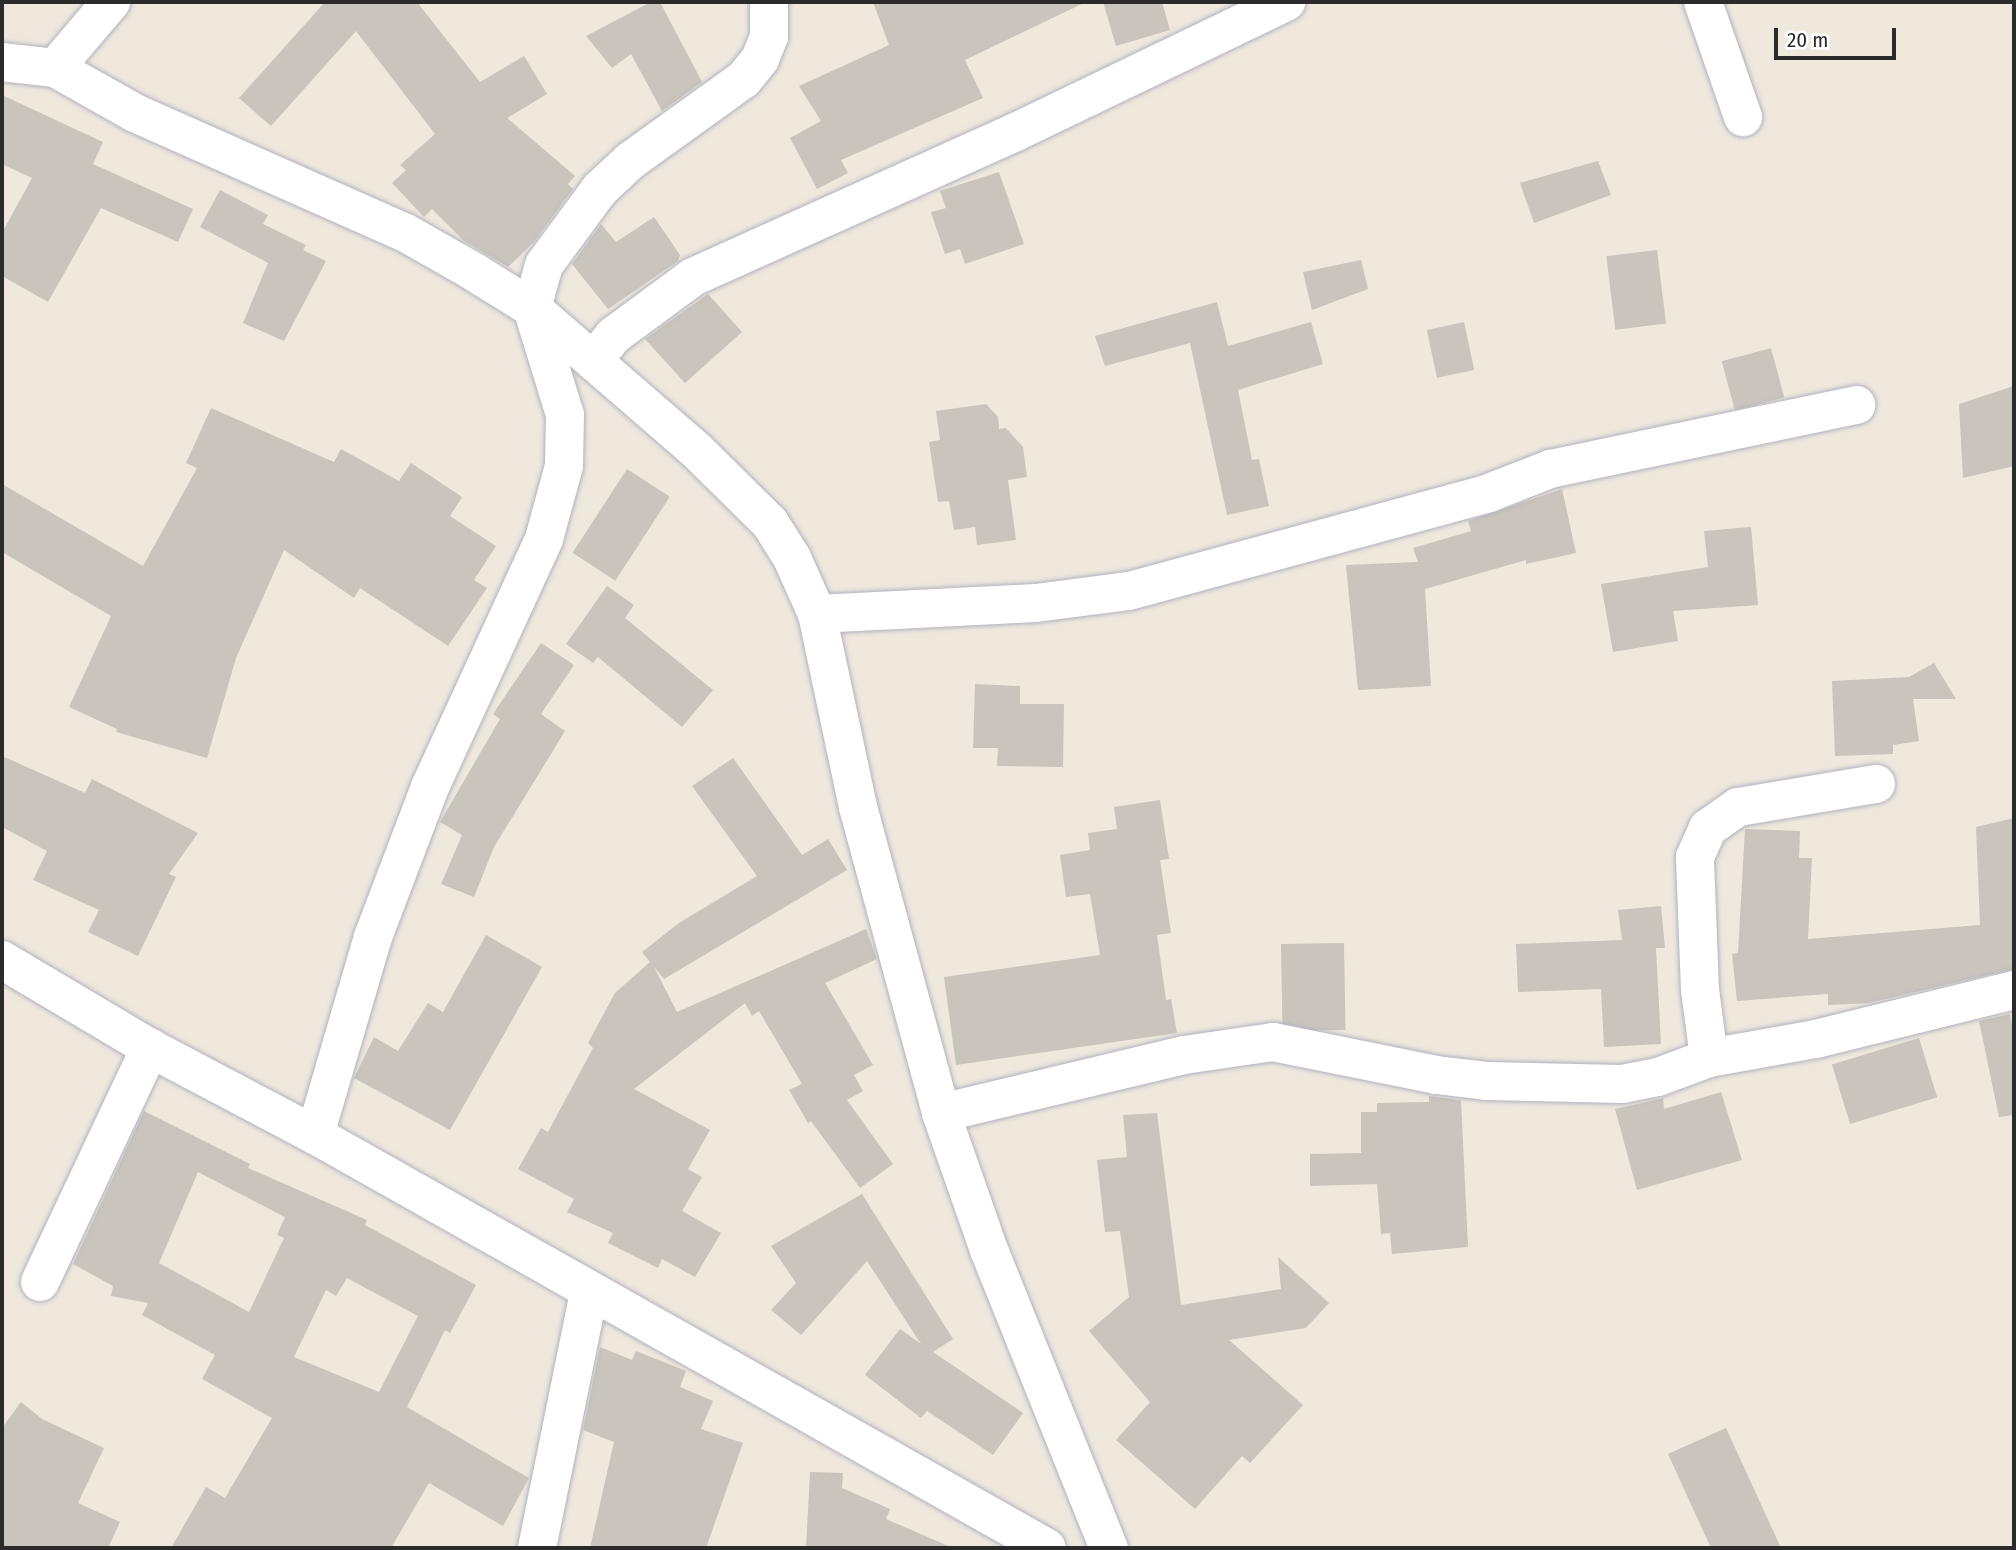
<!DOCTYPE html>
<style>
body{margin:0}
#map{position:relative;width:2016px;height:1550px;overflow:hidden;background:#eee8dd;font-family:"Fira Sans Condensed",sans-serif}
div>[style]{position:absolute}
.building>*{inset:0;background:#c9c4bc;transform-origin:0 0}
.roads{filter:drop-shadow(0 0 2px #b1b2c0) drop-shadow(0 0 2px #b1b2c0)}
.minor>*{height:38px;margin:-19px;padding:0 19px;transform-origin:19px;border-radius:19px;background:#fff}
span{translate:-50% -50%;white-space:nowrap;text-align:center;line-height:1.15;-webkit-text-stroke:5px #fff;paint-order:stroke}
.frame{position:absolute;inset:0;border:4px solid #2b2b2b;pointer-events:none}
.scale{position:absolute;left:1774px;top:28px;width:122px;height:32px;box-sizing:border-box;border:4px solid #2b2b2b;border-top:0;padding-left:9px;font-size:21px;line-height:24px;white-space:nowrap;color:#2b2b2b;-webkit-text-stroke:5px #fff;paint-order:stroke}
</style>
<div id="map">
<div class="building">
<i style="clip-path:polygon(325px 2px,417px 2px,480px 82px,524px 56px,547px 94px,507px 118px,575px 176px,568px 184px,573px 189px,533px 243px,508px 267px,463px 240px,432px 209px,424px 217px,392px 183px,406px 170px,400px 165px,435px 134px,356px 31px,271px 126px,239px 98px)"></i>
<i style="clip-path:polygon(651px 2px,660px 2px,702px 82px,662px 111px,631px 54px,612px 68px,586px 36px)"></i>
<i style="clip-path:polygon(873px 2px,1086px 2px,965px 60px,983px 98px,841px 160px,848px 173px,817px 189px,790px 138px,821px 121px,799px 86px,889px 45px)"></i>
<i style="clip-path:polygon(1103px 2px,1162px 2px,1170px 30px,1116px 46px)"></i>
<i style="clip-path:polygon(2px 95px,103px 142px,93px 164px,193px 209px,178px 242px,101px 208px,48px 302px,2px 276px,2px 233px,32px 178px,2px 164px)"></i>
<i style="clip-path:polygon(1598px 161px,1611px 195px,1534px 223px,1520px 183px)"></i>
<i style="clip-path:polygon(999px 172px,1024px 244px,965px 264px,960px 249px,945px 254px,931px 212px,946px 208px,940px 191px)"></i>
<i style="clip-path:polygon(220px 190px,268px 215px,263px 224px,306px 245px,303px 250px,326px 261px,284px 341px,243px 323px,268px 263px,200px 227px)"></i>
<i style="clip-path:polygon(654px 217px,680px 255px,678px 261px,608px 309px,572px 264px,601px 224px,616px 242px)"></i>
<i style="left:1657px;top:250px;width:74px;height:51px;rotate:83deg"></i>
<i style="clip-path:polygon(1361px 260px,1368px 289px,1312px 310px,1303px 272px)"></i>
<i style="clip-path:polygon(708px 294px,742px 332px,685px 383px,645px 339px)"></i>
<i style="clip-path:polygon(1217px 302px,1228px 346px,1311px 322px,1323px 364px,1238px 390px,1252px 460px,1259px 459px,1269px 506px,1227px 515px,1190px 343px,1105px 366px,1095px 336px)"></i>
<i style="left:1464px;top:322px;width:49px;height:38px;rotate:78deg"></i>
<i style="left:1771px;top:348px;width:51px;height:51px;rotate:75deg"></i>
<i style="clip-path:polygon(2014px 386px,2014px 466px,1963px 478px,1959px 404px)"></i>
<i style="clip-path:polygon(986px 404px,998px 417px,999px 429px,1006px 428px,1023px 447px,1027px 477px,1008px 480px,1016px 540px,977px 545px,975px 527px,954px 530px,949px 501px,938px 502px,929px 442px,940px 440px,936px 411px)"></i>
<i style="clip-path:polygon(211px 408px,334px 462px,341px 449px,399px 481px,411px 463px,462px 497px,450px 516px,496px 546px,474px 580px,487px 588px,448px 646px,360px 588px,354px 598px,284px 550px,236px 658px,207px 758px,116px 732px,117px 729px,69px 707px,111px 616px,2px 552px,2px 484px,143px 566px,197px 468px,186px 463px)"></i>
<i style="left:627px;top:469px;width:51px;height:100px;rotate:33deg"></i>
<i style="clip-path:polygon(1562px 489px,1576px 553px,1526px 564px,1526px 560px,1425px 589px,1431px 686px,1358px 690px,1346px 565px,1418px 562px,1413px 548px,1471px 531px,1468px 521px)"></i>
<i style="clip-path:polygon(1751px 527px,1758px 605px,1673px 611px,1678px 641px,1613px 652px,1601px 584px,1708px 567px,1704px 531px)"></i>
<i style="clip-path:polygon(607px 586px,634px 605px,625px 618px,713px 690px,682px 727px,598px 657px,593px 663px,566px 644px)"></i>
<i style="clip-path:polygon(541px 643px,574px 665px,541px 714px,565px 731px,494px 847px,474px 897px,441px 884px,462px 835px,440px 822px,500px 719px,493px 714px)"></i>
<i style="clip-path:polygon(1934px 663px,1956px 699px,1913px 699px,1919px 741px,1893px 745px,1893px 754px,1835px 756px,1832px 681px,1909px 677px)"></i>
<i style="clip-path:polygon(975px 684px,1020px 686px,1020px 704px,1064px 704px,1063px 767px,997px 766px,998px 748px,973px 748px)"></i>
<i style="clip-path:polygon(2px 756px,85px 793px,92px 779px,198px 833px,169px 874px,176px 877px,138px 956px,88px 932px,99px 910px,33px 880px,47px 851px,2px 827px)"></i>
<i style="clip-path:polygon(733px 758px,802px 855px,828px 839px,847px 870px,664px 979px,654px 967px,677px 1012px,866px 929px,877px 959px,825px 983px,873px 1065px,854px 1075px,863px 1091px,847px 1100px,893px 1164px,860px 1188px,811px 1121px,808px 1123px,789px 1090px,802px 1084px,759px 1011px,752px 1016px,745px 1003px,634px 1089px,710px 1130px,688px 1169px,702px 1177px,682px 1211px,721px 1233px,695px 1277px,662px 1259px,658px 1268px,608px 1243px,613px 1233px,567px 1212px,574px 1199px,518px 1169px,541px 1128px,548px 1132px,593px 1048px,588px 1043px,615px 993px,650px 962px,642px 952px,679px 923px,757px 876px,692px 786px)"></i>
<i style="clip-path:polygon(1160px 800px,1169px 859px,1160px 860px,1171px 933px,1157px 935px,1166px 1000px,1171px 999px,1177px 1033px,956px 1065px,944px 977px,1100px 955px,1090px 894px,1066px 897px,1060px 855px,1090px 850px,1088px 833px,1117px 829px,1114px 807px)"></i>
<i style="clip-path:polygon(2014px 818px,2014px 969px,1869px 1003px,1828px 1005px,1828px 994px,1737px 1001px,1732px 954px,1738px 953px,1745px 829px,1800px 831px,1799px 858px,1812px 858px,1808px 939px,1980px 925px,1976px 827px)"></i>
<i style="clip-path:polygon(1661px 906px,1665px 948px,1656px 948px,1661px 1044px,1604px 1047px,1601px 989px,1518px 992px,1516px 944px,1622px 940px,1618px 910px)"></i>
<i style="clip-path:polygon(486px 935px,542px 967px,450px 1130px,354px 1078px,374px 1037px,398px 1051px,428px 1003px,443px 1012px)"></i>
<i style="left:1344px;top:943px;width:87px;height:63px;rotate:89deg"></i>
<i style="clip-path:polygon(2010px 1014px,2014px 1035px,2014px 1115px,1999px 1117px,1979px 1021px)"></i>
<i style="left:1919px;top:1038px;width:62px;height:91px;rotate:73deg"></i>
<i style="clip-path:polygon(1721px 1092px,1742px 1160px,1637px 1190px,1615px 1109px,1663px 1098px,1664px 1109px)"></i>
<i style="clip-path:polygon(1429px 1096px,1461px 1100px,1468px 1247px,1392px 1254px,1390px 1233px,1381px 1234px,1377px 1184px,1310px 1186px,1310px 1154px,1361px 1153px,1361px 1112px,1377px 1112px,1377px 1103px,1429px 1102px)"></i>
<i style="clip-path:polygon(evenodd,144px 1111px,250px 1164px,248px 1168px,367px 1220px,365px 1225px,476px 1285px,450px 1333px,445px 1330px,407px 1407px,529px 1478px,503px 1526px,429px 1483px,391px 1548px,171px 1548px,206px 1487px,225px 1498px,272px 1418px,202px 1379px,215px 1355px,142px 1315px,148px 1303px,111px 1296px,113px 1286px,73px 1264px,144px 1111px,198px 1172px,285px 1217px,277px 1235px,284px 1238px,249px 1312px,159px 1263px,198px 1172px,144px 1111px,347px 1278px,418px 1316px,379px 1392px,294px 1357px,326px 1290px,336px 1296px,347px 1278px)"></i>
<i style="clip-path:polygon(1157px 1113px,1181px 1305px,1281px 1289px,1278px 1257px,1329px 1303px,1306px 1328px,1229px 1340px,1303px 1405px,1250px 1463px,1242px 1456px,1195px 1509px,1116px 1440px,1150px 1402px,1089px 1331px,1129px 1297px,1120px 1231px,1105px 1232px,1097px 1160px,1127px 1157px,1123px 1115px)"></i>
<i style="clip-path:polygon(862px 1194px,953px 1339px,933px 1352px,1023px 1413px,993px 1455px,927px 1411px,921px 1418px,865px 1375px,900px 1329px,921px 1344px,867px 1261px,801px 1335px,771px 1310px,796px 1283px,771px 1246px)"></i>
<i style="clip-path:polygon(600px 1347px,632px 1360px,636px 1351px,686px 1371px,680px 1387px,713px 1401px,701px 1429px,743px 1443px,706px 1548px,590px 1548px,614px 1442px,583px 1430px)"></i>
<i style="clip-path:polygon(21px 1402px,42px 1419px,104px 1448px,78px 1503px,120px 1522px,108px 1548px,2px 1548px,2px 1428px)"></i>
<i style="clip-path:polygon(1726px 1428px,1781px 1548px,1711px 1548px,1668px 1454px)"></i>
<i style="clip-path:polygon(810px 1472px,843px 1473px,842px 1488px,890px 1509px,886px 1519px,953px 1548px,806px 1548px)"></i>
</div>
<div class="roads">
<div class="minor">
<i style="left:1703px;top:2px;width:122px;rotate:70.8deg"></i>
<i style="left:2px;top:62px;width:53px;rotate:6.5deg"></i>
<i style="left:55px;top:68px;width:92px;rotate:29.4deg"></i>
<i style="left:135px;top:113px;width:294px;rotate:23.9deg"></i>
<i style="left:404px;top:232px;width:77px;rotate:29.6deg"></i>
<i style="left:471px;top:270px;width:72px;rotate:31.9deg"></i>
<i style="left:532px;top:308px;width:216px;rotate:40.9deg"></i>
<i style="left:695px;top:449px;width:105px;rotate:44.6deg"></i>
<i style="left:770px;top:523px;width:41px;rotate:57.8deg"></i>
<i style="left:792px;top:558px;width:61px;rotate:65.9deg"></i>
<i style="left:817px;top:614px;width:197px;rotate:78deg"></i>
<i style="left:858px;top:807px;width:317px;rotate:74.8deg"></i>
<i style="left:941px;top:1113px;width:145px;rotate:70.7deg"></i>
<i style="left:989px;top:1250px;width:321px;rotate:68.1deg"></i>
<i style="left:55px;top:68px;width:87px;rotate:-49.7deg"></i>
<i style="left:593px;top:361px;width:32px;rotate:-51deg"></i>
<i style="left:613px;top:336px;width:99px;rotate:-36.4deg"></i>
<i style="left:693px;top:277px;width:354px;rotate:-24.2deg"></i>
<i style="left:1016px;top:132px;width:300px;rotate:-25.7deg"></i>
<i style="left:817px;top:614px;width:219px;rotate:-2.9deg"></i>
<i style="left:1036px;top:603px;width:94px;rotate:-7.4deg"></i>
<i style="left:1129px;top:591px;width:373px;rotate:-15.2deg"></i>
<i style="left:1489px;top:493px;width:66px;rotate:-21.5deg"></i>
<i style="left:1550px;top:469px;width:313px;rotate:-11.8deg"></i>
<i style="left:2px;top:960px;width:172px;rotate:30.7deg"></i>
<i style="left:150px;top:1048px;width:187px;rotate:27.8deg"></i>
<i style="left:315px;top:1135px;width:840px;rotate:29.43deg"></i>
<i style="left:1709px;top:1058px;width:69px;rotate:-97.5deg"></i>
<i style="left:1700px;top:990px;width:133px;rotate:-92.2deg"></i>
<i style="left:1695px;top:857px;width:32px;rotate:-66deg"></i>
<i style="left:1708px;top:828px;width:37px;rotate:-35deg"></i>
<i style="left:1738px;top:807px;width:140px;rotate:-9.5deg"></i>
<i style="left:941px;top:1113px;width:250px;rotate:-13.4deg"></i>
<i style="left:1184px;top:1055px;width:90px;rotate:-8.3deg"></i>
<i style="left:1273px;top:1042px;width:166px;rotate:11.4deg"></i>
<i style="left:1436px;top:1075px;width:51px;rotate:6.7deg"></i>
<i style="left:1487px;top:1081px;width:135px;rotate:1.3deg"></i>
<i style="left:1622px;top:1084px;width:37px;rotate:-11deg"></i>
<i style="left:1658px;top:1077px;width:54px;rotate:-20.4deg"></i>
<i style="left:1709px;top:1058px;width:109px;rotate:-10.1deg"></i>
<i style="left:1816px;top:1039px;width:204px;rotate:-13.9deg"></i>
<i style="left:315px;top:1135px;width:206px;rotate:-73.7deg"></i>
<i style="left:373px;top:937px;width:160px;rotate:-69.2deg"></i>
<i style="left:430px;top:787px;width:273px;rotate:-65.3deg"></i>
<i style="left:544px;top:539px;width:76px;rotate:-74.7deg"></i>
<i style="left:564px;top:466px;width:51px;rotate:-88.9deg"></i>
<i style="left:565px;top:415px;width:112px;rotate:-107.1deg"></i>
<i style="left:532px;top:308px;width:45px;rotate:-74.4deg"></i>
<i style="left:544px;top:265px;width:94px;rotate:-53.6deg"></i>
<i style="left:600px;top:189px;width:41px;rotate:-43deg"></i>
<i style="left:630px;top:161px;width:140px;rotate:-35.7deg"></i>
<i style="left:744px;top:79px;width:26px;rotate:-51deg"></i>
<i style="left:760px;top:59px;width:24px;rotate:-68deg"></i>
<i style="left:769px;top:37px;width:35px;rotate:-90deg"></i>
<i style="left:40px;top:1282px;width:259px;rotate:-64.8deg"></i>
<i style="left:537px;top:1548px;width:261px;rotate:-78.5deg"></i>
</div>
</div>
<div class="frame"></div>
<div class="scale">20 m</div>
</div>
